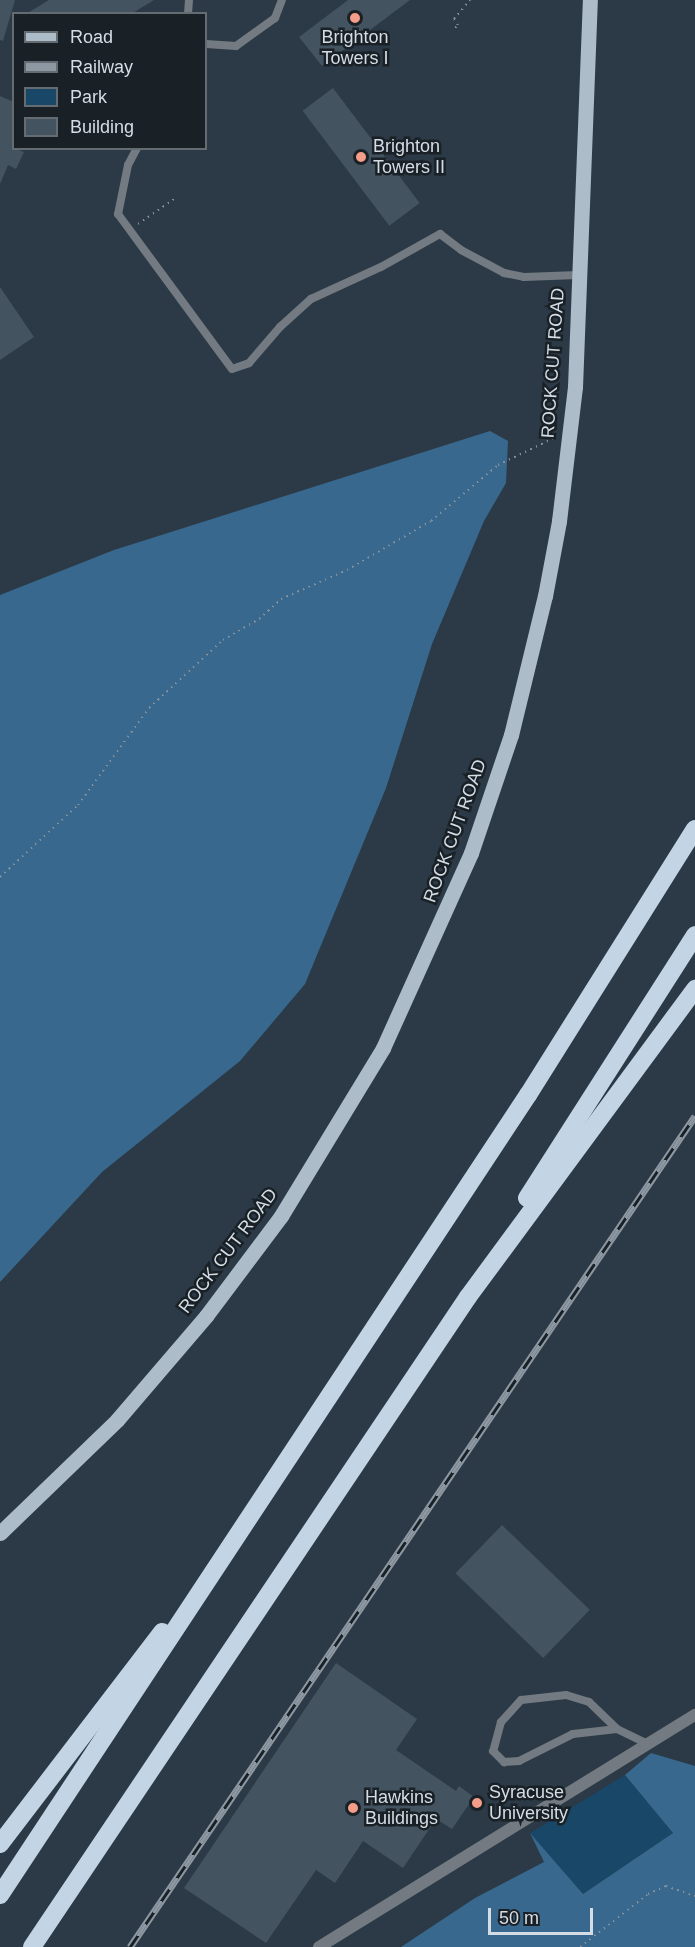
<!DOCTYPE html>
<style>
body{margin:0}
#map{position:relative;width:695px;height:1947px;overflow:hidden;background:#2b3a46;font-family:Helvetica,sans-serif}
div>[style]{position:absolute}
.green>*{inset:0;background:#194768}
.forest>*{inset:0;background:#38688d}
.building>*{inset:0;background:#435360;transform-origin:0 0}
.path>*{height:2px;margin-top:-1px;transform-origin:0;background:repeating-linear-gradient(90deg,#86929b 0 1.5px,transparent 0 6px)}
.service>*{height:8px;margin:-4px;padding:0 4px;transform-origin:4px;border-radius:4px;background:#737a81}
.minor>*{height:12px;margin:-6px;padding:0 6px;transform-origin:6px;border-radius:6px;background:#737a81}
.primary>*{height:15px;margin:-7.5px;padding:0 7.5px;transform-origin:7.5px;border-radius:7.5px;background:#acbcc9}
.motorway>*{height:18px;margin:-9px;padding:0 9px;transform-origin:9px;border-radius:9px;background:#c3d5e5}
.rail>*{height:7px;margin-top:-3.5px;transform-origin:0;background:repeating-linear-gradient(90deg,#192026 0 14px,#8d98a2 0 28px);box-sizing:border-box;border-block:2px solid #8d98a2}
.dots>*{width:16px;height:16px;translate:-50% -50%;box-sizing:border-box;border:3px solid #192026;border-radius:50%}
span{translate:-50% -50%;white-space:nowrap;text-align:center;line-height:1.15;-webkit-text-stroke:5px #192026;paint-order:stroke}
.poi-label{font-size:18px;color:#d4dde5}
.left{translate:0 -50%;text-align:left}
.street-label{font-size:18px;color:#d4dde5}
.legend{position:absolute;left:12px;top:12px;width:195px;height:138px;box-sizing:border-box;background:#192026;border:2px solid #646c72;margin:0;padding:8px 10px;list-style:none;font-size:18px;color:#d4dde5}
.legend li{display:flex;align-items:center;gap:12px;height:30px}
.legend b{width:30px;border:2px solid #646c72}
.scale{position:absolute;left:488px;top:1908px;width:105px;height:27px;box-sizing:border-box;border:3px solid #d4dde5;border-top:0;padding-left:8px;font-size:18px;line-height:21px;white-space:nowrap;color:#d4dde5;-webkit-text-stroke:4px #192026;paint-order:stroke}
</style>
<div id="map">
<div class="green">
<i style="clip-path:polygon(625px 1775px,673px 1833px,583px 1894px,530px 1833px)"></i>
</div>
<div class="forest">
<i style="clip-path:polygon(490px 431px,508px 441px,506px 483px,484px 521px,432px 644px,386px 788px,305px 984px,240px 1061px,102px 1172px,0 1282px,0 595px,114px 550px)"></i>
<i style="clip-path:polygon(651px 1753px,695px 1766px,695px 1947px,401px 1947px,475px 1898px,544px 1862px,530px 1833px,583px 1894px,673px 1833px,625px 1775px)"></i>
</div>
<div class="building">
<i style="clip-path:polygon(0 0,15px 0,3px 41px,0 40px)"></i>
<i style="clip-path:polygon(49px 0,154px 0,131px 14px,26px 14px)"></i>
<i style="clip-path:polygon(348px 0,410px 0,322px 66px,299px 37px)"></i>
<i style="left:333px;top:88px;width:144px;height:38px;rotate:53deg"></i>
<i style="clip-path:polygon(0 96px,14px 102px,14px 148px,24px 152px,16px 169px,8px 165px,0 184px)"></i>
<i style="clip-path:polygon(0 287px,34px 337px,0 360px)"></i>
<i style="left:502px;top:1525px;width:122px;height:67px;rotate:44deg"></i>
<i style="clip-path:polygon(336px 1663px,417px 1719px,396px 1750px,456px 1791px,459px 1786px,474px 1797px,452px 1829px,436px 1819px,403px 1868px,363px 1841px,335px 1883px,316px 1870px,266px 1943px,184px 1888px)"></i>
</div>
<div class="path">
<i style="left:455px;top:28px;width:4px;rotate:-45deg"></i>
<i style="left:458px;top:25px;width:7px;rotate:-124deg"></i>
<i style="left:454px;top:19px;width:25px;rotate:-50deg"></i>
<i style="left:138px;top:224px;width:47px;rotate:-34.7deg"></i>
<i style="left:0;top:877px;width:106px;rotate:-42.7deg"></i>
<i style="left:78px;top:805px;width:120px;rotate:-53.8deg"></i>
<i style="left:149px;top:708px;width:100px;rotate:-42.6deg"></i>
<i style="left:223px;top:640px;width:42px;rotate:-30.3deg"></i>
<i style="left:259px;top:619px;width:30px;rotate:-42deg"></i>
<i style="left:281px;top:599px;width:72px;rotate:-23.7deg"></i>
<i style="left:347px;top:570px;width:97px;rotate:-30.3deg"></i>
<i style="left:431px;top:521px;width:87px;rotate:-39.9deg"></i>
<i style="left:498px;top:465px;width:62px;rotate:-25.7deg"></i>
<i style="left:580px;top:1947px;width:86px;rotate:-37.9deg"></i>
<i style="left:648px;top:1894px;width:20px;rotate:-24deg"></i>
<i style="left:666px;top:1886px;width:31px;rotate:19deg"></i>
</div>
<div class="service">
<i style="left:188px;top:14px;width:14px;rotate:-86deg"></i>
<i style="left:206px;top:44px;width:30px;rotate:4deg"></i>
<i style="left:236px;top:46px;width:48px;rotate:-35.7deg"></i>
<i style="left:275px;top:18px;width:19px;rotate:-69deg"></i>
<i style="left:137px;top:148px;width:19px;rotate:118deg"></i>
<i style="left:128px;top:165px;width:50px;rotate:101.5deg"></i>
<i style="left:118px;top:214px;width:192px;rotate:53.7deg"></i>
<i style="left:232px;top:369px;width:18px;rotate:-19deg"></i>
<i style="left:249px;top:363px;width:48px;rotate:-49.3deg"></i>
<i style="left:280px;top:327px;width:42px;rotate:-42.1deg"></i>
<i style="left:311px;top:299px;width:77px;rotate:-24.6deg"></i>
<i style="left:381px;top:267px;width:68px;rotate:-29.2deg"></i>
<i style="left:440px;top:234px;width:26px;rotate:37deg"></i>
<i style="left:461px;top:250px;width:49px;rotate:28.1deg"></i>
<i style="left:504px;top:273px;width:20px;rotate:11deg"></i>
<i style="left:524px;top:277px;width:54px;rotate:-2.1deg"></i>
<i style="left:617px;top:1729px;width:39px;rotate:-136deg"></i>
<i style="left:589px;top:1702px;width:24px;rotate:-163deg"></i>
<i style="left:566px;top:1695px;width:45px;rotate:173.7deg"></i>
<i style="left:521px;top:1700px;width:30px;rotate:132deg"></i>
<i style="left:501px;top:1722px;width:30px;rotate:105deg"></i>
<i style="left:493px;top:1751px;width:16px;rotate:45deg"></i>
<i style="left:504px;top:1762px;width:15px;rotate:-4deg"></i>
<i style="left:519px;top:1761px;width:60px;rotate:-26.6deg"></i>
<i style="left:573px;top:1734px;width:44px;rotate:-6.5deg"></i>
<i style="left:617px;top:1729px;width:34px;rotate:26deg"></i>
</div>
<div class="minor">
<i style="left:319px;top:1947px;width:442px;rotate:-31.7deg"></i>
</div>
<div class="primary">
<i style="left:0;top:1533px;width:163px;rotate:-44deg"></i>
<i style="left:117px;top:1420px;width:137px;rotate:-49.4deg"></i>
<i style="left:206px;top:1316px;width:125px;rotate:-53.1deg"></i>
<i style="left:281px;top:1216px;width:197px;rotate:-58.7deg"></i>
<i style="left:383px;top:1048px;width:214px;rotate:-65.7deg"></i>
<i style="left:471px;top:853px;width:125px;rotate:-71.3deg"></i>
<i style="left:511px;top:735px;width:143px;rotate:-76.3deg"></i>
<i style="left:545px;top:596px;width:76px;rotate:-79.4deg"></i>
<i style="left:559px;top:521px;width:135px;rotate:-83.2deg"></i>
<i style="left:575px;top:387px;width:387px;rotate:-87.8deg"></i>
</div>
<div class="motorway">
<i style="left:527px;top:1198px;width:312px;rotate:-57.4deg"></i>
<i style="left:0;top:1844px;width:267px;rotate:-52.6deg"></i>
<i style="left:0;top:1895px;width:959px;rotate:-56.58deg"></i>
<i style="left:528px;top:1095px;width:314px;rotate:-57.9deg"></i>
<i style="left:32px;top:1947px;width:783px;rotate:-56.15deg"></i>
<i style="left:468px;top:1297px;width:383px;rotate:-53.6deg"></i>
</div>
<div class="rail">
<i style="left:130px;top:1947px;width:1005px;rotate:-55.79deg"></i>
</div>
<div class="dots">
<i style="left:355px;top:18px;background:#f49e8a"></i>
<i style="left:361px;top:157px;background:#f49e8a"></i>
<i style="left:477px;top:1803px;background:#f49e8a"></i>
<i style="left:353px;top:1808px;background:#f49e8a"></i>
</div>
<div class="poi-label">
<span style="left:355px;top:48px">Brighton<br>Towers I</span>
<span class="left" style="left:373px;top:157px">Brighton<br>Towers II</span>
<span class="left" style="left:489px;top:1803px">Syracuse<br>University</span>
<span class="left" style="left:365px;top:1808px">Hawkins<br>Buildings</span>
</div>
<div class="street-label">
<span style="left:553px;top:363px;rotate:-86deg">ROCK CUT ROAD</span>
<span style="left:455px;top:831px;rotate:-70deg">ROCK CUT ROAD</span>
<span style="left:228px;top:1251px;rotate:-53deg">ROCK CUT ROAD</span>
</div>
<ul class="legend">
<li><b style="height:8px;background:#acbcc9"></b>Road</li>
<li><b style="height:8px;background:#8d98a2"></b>Railway</li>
<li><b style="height:16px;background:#194768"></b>Park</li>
<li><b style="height:16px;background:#435360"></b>Building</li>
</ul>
<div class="scale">50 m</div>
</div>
